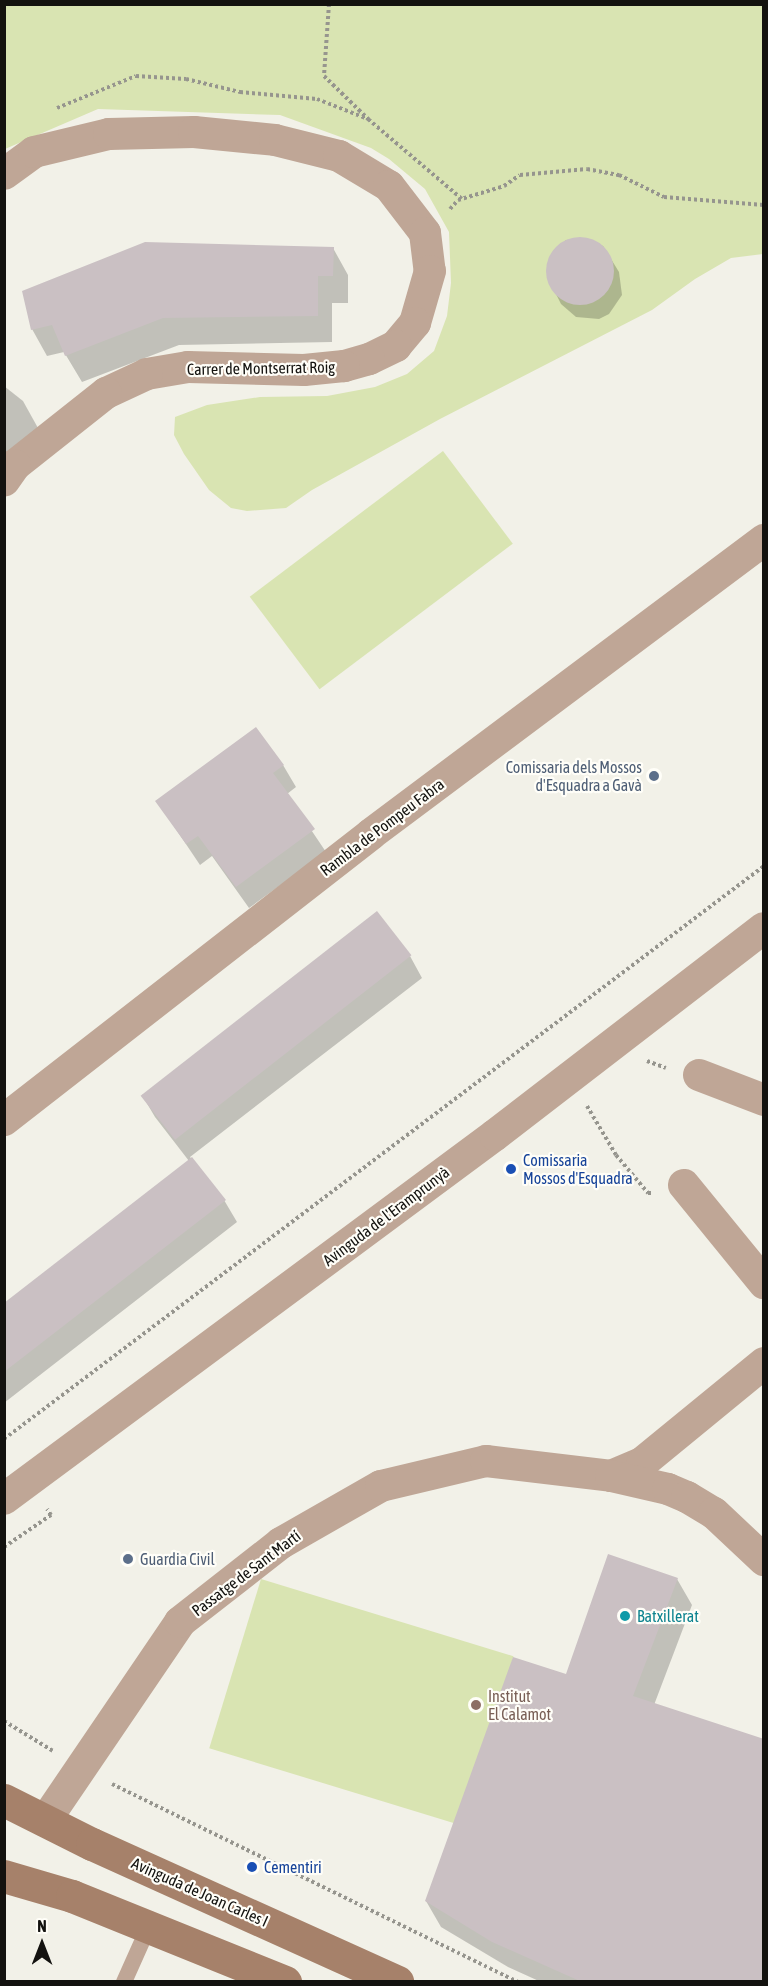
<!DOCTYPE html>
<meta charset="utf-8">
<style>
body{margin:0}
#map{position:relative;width:768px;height:1986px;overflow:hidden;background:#f2f1e8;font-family:"Asap Condensed",sans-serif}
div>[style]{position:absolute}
.green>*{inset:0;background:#d9e4b2;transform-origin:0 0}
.shadow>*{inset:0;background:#0003}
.building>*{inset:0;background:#cac0c3;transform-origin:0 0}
.round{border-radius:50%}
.path>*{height:4px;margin-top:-2px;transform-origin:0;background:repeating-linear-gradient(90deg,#96958e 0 3px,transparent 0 6px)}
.service>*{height:16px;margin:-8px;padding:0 8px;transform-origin:8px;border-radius:8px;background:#bfa696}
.minor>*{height:32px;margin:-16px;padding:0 16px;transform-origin:16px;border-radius:16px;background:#bfa696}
.secondary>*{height:33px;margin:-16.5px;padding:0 16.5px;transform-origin:16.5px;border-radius:16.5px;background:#a6816a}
.dots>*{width:16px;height:16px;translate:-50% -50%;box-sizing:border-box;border:3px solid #fffef8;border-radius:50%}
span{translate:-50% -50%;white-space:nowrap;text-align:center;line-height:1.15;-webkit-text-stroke:4.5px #fffef8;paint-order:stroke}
.street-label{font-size:16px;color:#13120f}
.service-label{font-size:16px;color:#4e5e75}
.right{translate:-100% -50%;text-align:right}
.left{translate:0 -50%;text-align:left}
.transit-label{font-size:16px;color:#164399}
.culture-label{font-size:16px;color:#0d838f}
.education-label{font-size:16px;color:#785e54}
.frame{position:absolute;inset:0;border:6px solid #13120f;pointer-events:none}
.north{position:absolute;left:12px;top:1914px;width:60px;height:60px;-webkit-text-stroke:4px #fffef8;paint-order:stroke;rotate:0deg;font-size:16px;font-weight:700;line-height:24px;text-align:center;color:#13120f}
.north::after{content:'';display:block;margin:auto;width:21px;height:27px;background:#13120f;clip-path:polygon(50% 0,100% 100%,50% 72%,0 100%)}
</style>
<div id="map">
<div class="green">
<i style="clip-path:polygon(5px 5px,763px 5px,763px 254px,731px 258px,695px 279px,652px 310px,440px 419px,312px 490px,286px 508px,247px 511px,231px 508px,209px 490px,184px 454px,174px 435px,175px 417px,207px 405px,260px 397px,327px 396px,375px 387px,407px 374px,434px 351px,447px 316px,451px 283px,449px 232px,425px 189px,389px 159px,371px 148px,280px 115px,98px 109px,5px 149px)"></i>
<i style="left:443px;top:451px;width:116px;height:242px;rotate:53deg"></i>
<i style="left:261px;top:1579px;width:264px;height:177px;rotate:17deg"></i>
</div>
<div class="shadow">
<i style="clip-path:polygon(588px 239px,603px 246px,619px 272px,622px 295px,609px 314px,599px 319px,576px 317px,561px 304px,548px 278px,550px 256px,566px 240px)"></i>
<i style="clip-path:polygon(333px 248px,348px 275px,348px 303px,332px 303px,332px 342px,179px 345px,82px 382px,64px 352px,47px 356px,32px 329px)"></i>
<i style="clip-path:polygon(4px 386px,23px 401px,38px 428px,4px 474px)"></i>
<i style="clip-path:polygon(283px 765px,296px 787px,287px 794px,326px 852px,249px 908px,212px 856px,200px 865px,157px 801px)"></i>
<i style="clip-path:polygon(410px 956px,422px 978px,190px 1157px,224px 1200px,237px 1222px,4px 1403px,4px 1305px,189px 1161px,155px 1117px,142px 1095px)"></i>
<i style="clip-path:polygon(677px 1579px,692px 1605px,654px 1705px,764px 1982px,541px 1982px,508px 1967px,441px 1927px,426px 1901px,567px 1676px)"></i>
</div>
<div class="building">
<i class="round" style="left:546px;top:237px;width:68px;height:68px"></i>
<i style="clip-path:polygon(145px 242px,334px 247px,333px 276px,318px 276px,318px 316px,163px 318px,65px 356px,52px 325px,31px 330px,22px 291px)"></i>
<i style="clip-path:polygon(256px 727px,284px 765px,273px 773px,315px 829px,236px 887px,198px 836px,186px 844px,155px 801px)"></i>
<i style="left:377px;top:911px;width:56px;height:300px;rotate:52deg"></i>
<i style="clip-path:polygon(192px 1157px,226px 1200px,4px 1372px,4px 1303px)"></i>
<i style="clip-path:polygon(608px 1554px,678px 1578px,633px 1696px,764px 1739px,764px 1982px,582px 1982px,492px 1942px,425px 1901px,513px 1657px,566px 1674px)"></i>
</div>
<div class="path">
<i style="left:329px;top:4px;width:72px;rotate:94deg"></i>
<i style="left:324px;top:76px;width:62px;rotate:44.3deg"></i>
<i style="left:368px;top:119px;width:123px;rotate:40.4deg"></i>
<i style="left:57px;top:108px;width:85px;rotate:-22.1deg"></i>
<i style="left:136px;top:76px;width:50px;rotate:3.4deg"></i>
<i style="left:186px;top:79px;width:56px;rotate:13.5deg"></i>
<i style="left:240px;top:92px;width:77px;rotate:5.2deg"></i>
<i style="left:317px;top:99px;width:55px;rotate:21.4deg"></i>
<i style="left:450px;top:209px;width:12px;rotate:-48deg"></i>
<i style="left:458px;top:200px;width:48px;rotate:-16.9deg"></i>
<i style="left:504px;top:186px;width:19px;rotate:-35deg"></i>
<i style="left:520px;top:175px;width:67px;rotate:-5.1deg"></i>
<i style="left:587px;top:169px;width:33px;rotate:11deg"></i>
<i style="left:619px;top:175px;width:50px;rotate:26.1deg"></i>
<i style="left:664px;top:197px;width:100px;rotate:4.6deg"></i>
<i style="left:647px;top:1061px;width:20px;rotate:20deg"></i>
<i style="left:587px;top:1106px;width:57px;rotate:59.4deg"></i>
<i style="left:616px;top:1155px;width:50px;rotate:49.9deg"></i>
<i style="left:648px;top:1193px;width:3px"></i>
<i style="left:4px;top:1439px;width:952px;rotate:-37.01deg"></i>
<i style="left:4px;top:1547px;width:57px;rotate:-34.2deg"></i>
<i style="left:51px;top:1515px;width:7px;rotate:-124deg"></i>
<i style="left:4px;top:1721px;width:57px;rotate:31.5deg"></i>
<i style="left:112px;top:1784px;width:452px;rotate:26deg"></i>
</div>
<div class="service">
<i style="left:124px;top:1982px;width:61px;rotate:-65.9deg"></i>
</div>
<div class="minor">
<i style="left:4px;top:174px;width:37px;rotate:-36deg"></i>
<i style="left:34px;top:152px;width:77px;rotate:-13.5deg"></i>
<i style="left:109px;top:134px;width:85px;rotate:-1.3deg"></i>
<i style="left:194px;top:132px;width:81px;rotate:5.6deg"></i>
<i style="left:275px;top:140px;width:66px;rotate:14deg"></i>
<i style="left:339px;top:156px;width:58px;rotate:31deg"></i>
<i style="left:389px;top:186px;width:59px;rotate:52.5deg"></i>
<i style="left:425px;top:233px;width:38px;rotate:83deg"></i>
<i style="left:430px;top:271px;width:54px;rotate:106.1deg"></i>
<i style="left:415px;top:323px;width:30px;rotate:130deg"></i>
<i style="left:396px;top:346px;width:30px;rotate:154deg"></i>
<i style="left:369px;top:359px;width:26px;rotate:164deg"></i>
<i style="left:344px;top:366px;width:40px;rotate:174.3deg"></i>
<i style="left:304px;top:370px;width:116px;rotate:-178.5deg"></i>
<i style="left:188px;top:367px;width:42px;rotate:170.3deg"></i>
<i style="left:147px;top:374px;width:45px;rotate:155.1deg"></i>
<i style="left:106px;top:393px;width:116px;rotate:141.6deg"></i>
<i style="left:15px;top:465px;width:19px;rotate:125deg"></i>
<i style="left:699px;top:1075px;width:70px;rotate:21deg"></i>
<i style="left:4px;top:1120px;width:465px;rotate:-37.9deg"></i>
<i style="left:371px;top:834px;width:491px;rotate:-36.8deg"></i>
<i style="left:684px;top:1185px;width:127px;rotate:50.8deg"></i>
<i style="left:611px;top:1476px;width:34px;rotate:-23deg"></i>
<i style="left:642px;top:1463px;width:158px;rotate:-39.3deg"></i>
<i style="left:4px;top:1499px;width:611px;rotate:-36.55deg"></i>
<i style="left:495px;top:1135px;width:339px;rotate:-37.6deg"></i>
<i style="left:45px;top:1821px;width:240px;rotate:-55.8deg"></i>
<i style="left:180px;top:1622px;width:128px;rotate:-38deg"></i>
<i style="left:281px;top:1543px;width:115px;rotate:-29.7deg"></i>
<i style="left:381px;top:1486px;width:108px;rotate:-13.4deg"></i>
<i style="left:486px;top:1461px;width:126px;rotate:6.8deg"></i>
<i style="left:611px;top:1476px;width:58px;rotate:12.8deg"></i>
<i style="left:668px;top:1489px;width:21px;rotate:23deg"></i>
<i style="left:687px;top:1497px;width:31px;rotate:31deg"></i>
<i style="left:714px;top:1513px;width:69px;rotate:43.2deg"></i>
</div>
<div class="secondary">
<i style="left:4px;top:1800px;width:98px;rotate:26.6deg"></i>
<i style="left:92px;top:1844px;width:335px;rotate:24.3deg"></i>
<i style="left:4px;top:1876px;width:71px;rotate:16.4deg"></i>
<i style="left:72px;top:1896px;width:230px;rotate:22deg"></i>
</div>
<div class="dots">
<i style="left:654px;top:776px;background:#5c6f8a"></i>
<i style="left:511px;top:1169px;background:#1a4fb4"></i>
<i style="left:128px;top:1559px;background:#5c6f8a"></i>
<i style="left:625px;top:1616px;background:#0f9aa8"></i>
<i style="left:476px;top:1705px;background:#8d6e63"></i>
<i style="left:252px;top:1867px;background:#1a4fb4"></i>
</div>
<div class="street-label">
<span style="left:261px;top:368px;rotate:-1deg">Carrer de Montserrat Roig</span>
<span style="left:382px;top:827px;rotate:-37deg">Rambla de Pompeu Fabra</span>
<span style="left:386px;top:1216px;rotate:-37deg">Avinguda de l'Eramprunyà</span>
<span style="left:246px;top:1573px;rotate:-37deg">Passatge de Sant Martí</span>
<span style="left:200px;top:1892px;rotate:24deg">Avinguda de Joan Carles I</span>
</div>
<div class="service-label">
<span class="right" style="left:642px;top:776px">Comissaria dels Mossos<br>d'Esquadra a Gavà</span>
<span class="left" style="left:140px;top:1559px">Guardia Civil</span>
</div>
<div class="transit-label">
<span class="left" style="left:523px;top:1169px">Comissaria<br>Mossos d'Esquadra</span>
<span class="left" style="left:264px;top:1867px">Cementiri</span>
</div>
<div class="culture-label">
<span class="left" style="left:637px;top:1616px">Batxillerat</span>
</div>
<div class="education-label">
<span class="left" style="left:488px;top:1705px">Institut<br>El Calamot</span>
</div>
<div class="frame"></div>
<div class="north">N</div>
</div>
